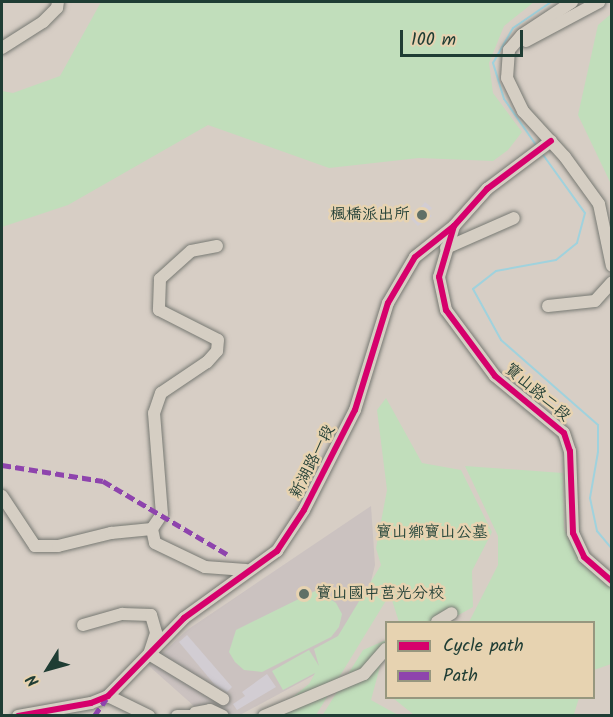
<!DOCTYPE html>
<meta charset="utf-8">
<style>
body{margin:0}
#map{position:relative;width:613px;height:717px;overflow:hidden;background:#d7cec5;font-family:Kalam,"LXGW WenKai TC",sans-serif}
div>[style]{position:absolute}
.built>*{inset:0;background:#cbc2c0}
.green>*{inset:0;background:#c1debb}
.stream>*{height:2px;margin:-1px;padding:0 1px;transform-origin:1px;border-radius:1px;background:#a0d2dd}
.building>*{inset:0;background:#d2cdd3}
.roads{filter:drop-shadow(0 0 2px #777973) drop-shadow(0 0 2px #777973)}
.minor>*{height:12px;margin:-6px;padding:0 6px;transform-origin:6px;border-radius:6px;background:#d5cec3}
.quiet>*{height:4.5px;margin-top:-2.25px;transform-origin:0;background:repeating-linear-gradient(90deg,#8e44ad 0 9px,transparent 0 13.5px)}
.cycleway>*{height:6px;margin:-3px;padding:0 3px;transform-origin:3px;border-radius:3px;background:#d6006c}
.dots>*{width:16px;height:16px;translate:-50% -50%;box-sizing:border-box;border:3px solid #e7d3b1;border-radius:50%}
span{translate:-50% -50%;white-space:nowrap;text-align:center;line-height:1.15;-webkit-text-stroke:5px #e7d3b1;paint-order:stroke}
.poi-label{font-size:16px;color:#1f3d34}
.right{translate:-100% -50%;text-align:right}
.left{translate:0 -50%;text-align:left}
.street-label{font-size:16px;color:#1f3d34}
.park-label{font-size:16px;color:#26463a}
.frame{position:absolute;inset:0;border:3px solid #1f3d34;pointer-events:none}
.legend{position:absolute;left:385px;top:621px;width:210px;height:78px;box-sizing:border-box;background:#e7d3b1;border:2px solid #97977f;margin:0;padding:8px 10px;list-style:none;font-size:18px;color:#1f3d34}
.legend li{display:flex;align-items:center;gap:12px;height:30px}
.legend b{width:30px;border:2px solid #97977f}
.north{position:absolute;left:18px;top:639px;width:60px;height:60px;-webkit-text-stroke:4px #e7d3b1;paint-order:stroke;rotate:233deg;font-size:16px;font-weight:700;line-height:24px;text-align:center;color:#1f3d34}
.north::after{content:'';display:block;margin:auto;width:21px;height:27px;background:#1f3d34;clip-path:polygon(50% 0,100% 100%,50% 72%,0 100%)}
.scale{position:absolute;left:400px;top:30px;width:123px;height:27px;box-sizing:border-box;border:3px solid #1f3d34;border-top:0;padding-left:8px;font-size:18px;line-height:21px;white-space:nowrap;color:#1f3d34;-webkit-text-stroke:4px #e7d3b1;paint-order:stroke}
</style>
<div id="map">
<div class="built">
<i style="clip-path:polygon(371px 506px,375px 565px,353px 654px,240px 715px,204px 715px,149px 666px,187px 630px)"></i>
</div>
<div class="green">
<i style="clip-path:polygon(101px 2px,534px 2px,504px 26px,489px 63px,493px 93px,522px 132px,508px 150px,493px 161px,419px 158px,329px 168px,208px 125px,68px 205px,2px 227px,2px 91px,13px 93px,60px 76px)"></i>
<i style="clip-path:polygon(611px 14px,611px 184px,578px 115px,598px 25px)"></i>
<i style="clip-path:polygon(386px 398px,422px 463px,461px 470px,492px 532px,472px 571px,473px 607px,446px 622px,399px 622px,390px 594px,316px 715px,269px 716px,309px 684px,315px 673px,283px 690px,272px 671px,309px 650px,319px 666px,314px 649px,338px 636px,381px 565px,376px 548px,387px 490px,377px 410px)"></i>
<i style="clip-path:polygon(465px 466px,563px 473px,564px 529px,580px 562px,611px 588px,611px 664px,594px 670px,594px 622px,469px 622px,498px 565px,498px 536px)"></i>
<i style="clip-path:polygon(317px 590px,336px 603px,342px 614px,339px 627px,331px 637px,262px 672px,244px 670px,235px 662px,229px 652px,236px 630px)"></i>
<i style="clip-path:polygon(386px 640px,386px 656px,382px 659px,371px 700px,398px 715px,322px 716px,363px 650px)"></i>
<i style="clip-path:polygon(393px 698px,579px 698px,574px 714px,577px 716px,414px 715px)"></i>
</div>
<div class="stream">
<i style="left:536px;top:145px;width:56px;rotate:-124.8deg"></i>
<i style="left:504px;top:99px;width:38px;rotate:-107deg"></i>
<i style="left:493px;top:63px;width:40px;rotate:-60.3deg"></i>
<i style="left:513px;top:28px;width:46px;rotate:-34.4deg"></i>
<i style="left:541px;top:152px;width:75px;rotate:54.2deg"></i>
<i style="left:585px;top:213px;width:31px;rotate:105deg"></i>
<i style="left:577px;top:243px;width:27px;rotate:141deg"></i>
<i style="left:556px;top:260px;width:61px;rotate:169.6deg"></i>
<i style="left:496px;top:271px;width:29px;rotate:142deg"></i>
<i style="left:473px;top:289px;width:58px;rotate:61.2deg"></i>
<i style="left:501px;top:340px;width:129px;rotate:41.2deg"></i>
<i style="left:598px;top:425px;width:27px;rotate:90deg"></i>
<i style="left:598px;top:452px;width:47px;rotate:99.9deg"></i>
<i style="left:590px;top:498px;width:34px;rotate:78deg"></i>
<i style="left:597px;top:531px;width:23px;rotate:50deg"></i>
</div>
<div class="building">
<i style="clip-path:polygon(425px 202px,432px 208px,428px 213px,432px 216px,418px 226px,411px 219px)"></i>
<i style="clip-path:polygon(187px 635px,232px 687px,227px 692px,215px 685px,179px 642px)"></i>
<i style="clip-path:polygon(267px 674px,276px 687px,237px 710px,233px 704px,245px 696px,242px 692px)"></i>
</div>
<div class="roads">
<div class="minor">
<i style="left:572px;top:2px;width:60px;rotate:146.6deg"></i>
<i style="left:522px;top:35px;width:20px;rotate:131deg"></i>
<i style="left:509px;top:50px;width:28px;rotate:94deg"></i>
<i style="left:507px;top:78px;width:37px;rotate:64deg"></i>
<i style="left:523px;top:111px;width:62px;rotate:47.6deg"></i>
<i style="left:565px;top:157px;width:58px;rotate:54.1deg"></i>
<i style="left:599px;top:204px;width:63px;rotate:78.2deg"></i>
<i style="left:526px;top:41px;width:83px;rotate:-28.1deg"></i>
<i style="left:2px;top:48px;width:49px;rotate:-32.4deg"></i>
<i style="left:43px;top:22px;width:20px;rotate:-45deg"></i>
<i style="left:57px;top:8px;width:6px;rotate:-81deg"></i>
<i style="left:454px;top:226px;width:53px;rotate:106.4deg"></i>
<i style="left:439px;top:277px;width:34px;rotate:78deg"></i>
<i style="left:446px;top:310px;width:82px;rotate:53.4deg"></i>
<i style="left:495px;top:376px;width:89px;rotate:39.6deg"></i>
<i style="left:564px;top:433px;width:19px;rotate:72deg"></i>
<i style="left:570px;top:451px;width:82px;rotate:87.9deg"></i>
<i style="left:573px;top:533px;width:26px;rotate:65deg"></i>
<i style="left:584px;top:557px;width:37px;rotate:41deg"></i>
<i style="left:217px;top:246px;width:26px;rotate:169deg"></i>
<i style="left:191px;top:251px;width:42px;rotate:137.9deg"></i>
<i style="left:160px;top:279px;width:31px;rotate:92deg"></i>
<i style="left:159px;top:310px;width:66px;rotate:27deg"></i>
<i style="left:218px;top:340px;width:11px;rotate:95deg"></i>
<i style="left:217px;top:351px;width:15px;rotate:132deg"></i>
<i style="left:207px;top:362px;width:55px;rotate:146deg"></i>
<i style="left:161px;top:393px;width:21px;rotate:109deg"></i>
<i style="left:154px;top:413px;width:101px;rotate:85.5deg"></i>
<i style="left:162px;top:514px;width:18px;rotate:124deg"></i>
<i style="left:152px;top:529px;width:14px;rotate:78deg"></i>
<i style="left:155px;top:543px;width:55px;rotate:25.6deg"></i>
<i style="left:205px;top:567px;width:41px;rotate:4.2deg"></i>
<i style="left:446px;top:248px;width:74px;rotate:-23.8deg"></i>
<i style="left:548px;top:306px;width:47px;rotate:-6.1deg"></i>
<i style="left:595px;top:301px;width:25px;rotate:-48deg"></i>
<i style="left:2px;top:496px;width:60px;rotate:56.6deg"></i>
<i style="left:35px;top:546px;width:23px"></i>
<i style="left:58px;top:546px;width:55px;rotate:-13.8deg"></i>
<i style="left:111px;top:533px;width:41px;rotate:-5.6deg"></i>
<i style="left:437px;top:622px;width:17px;rotate:-31deg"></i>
<i style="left:83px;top:625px;width:41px;rotate:-15.8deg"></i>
<i style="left:122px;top:614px;width:29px;rotate:2deg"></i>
<i style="left:151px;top:615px;width:19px;rotate:74deg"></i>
<i style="left:156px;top:633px;width:22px;rotate:108deg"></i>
<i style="left:149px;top:654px;width:87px;rotate:31.3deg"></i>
<i style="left:108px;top:696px;width:46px;rotate:26deg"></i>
<i style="left:195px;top:713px;width:15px;rotate:-11deg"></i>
<i style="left:210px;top:710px;width:14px;rotate:25deg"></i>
<i style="left:18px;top:716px;width:74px;rotate:-10.1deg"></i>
<i style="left:91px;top:703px;width:18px;rotate:-22deg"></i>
<i style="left:108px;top:696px;width:109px;rotate:-45.7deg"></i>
<i style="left:184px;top:618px;width:115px;rotate:-35.8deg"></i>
<i style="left:277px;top:551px;width:49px;rotate:-56.6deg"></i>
<i style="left:304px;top:510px;width:112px;rotate:-63deg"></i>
<i style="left:355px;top:410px;width:112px;rotate:-72.9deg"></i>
<i style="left:388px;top:303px;width:53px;rotate:-59.6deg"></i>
<i style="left:415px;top:257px;width:50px;rotate:-38.5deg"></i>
<i style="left:454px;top:226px;width:50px;rotate:-48.3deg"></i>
<i style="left:487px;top:189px;width:80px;rotate:-36.9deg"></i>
<i style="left:177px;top:716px;width:19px"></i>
<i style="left:264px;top:716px;width:108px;rotate:-22.8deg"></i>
<i style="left:364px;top:674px;width:33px;rotate:-49deg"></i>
</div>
</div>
<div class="quiet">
<i style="left:2px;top:465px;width:102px;rotate:9deg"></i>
<i style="left:103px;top:481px;width:144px;rotate:30.5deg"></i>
<i style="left:94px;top:716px;width:21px;rotate:-55deg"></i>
</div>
<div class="cycleway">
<i style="left:454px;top:226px;width:53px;rotate:106.4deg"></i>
<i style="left:439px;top:277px;width:34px;rotate:78deg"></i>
<i style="left:446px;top:310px;width:82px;rotate:53.4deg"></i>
<i style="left:495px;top:376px;width:89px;rotate:39.6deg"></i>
<i style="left:564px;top:433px;width:19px;rotate:72deg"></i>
<i style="left:570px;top:451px;width:82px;rotate:87.9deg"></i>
<i style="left:573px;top:533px;width:26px;rotate:65deg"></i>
<i style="left:584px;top:557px;width:37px;rotate:41deg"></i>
<i style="left:18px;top:716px;width:74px;rotate:-10.1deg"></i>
<i style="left:91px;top:703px;width:18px;rotate:-22deg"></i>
<i style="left:108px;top:696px;width:109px;rotate:-45.7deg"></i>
<i style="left:184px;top:618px;width:115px;rotate:-35.8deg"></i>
<i style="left:277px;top:551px;width:49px;rotate:-56.6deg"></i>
<i style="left:304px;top:510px;width:112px;rotate:-63deg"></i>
<i style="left:355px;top:410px;width:112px;rotate:-72.9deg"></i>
<i style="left:388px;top:303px;width:53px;rotate:-59.6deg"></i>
<i style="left:415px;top:257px;width:50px;rotate:-38.5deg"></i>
<i style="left:454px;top:226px;width:50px;rotate:-48.3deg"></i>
<i style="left:487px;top:189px;width:80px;rotate:-36.9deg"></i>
</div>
<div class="dots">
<i style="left:422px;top:215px;background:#5f7067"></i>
<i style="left:304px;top:594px;background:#5f7067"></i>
</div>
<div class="poi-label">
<span class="right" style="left:410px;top:215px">楓橋派出所</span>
<span class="left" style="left:316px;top:594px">寶山國中莒光分校</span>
</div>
<div class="street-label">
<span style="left:537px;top:393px;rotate:40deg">寶山路二段</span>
<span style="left:313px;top:462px;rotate:-63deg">新湖路一段</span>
</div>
<div class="park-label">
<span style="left:432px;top:533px">寶山鄉寶山公墓</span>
</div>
<div class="frame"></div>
<ul class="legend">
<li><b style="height:8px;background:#d6006c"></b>Cycle path</li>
<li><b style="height:8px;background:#8e44ad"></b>Path</li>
</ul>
<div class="north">N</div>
<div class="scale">100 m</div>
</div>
